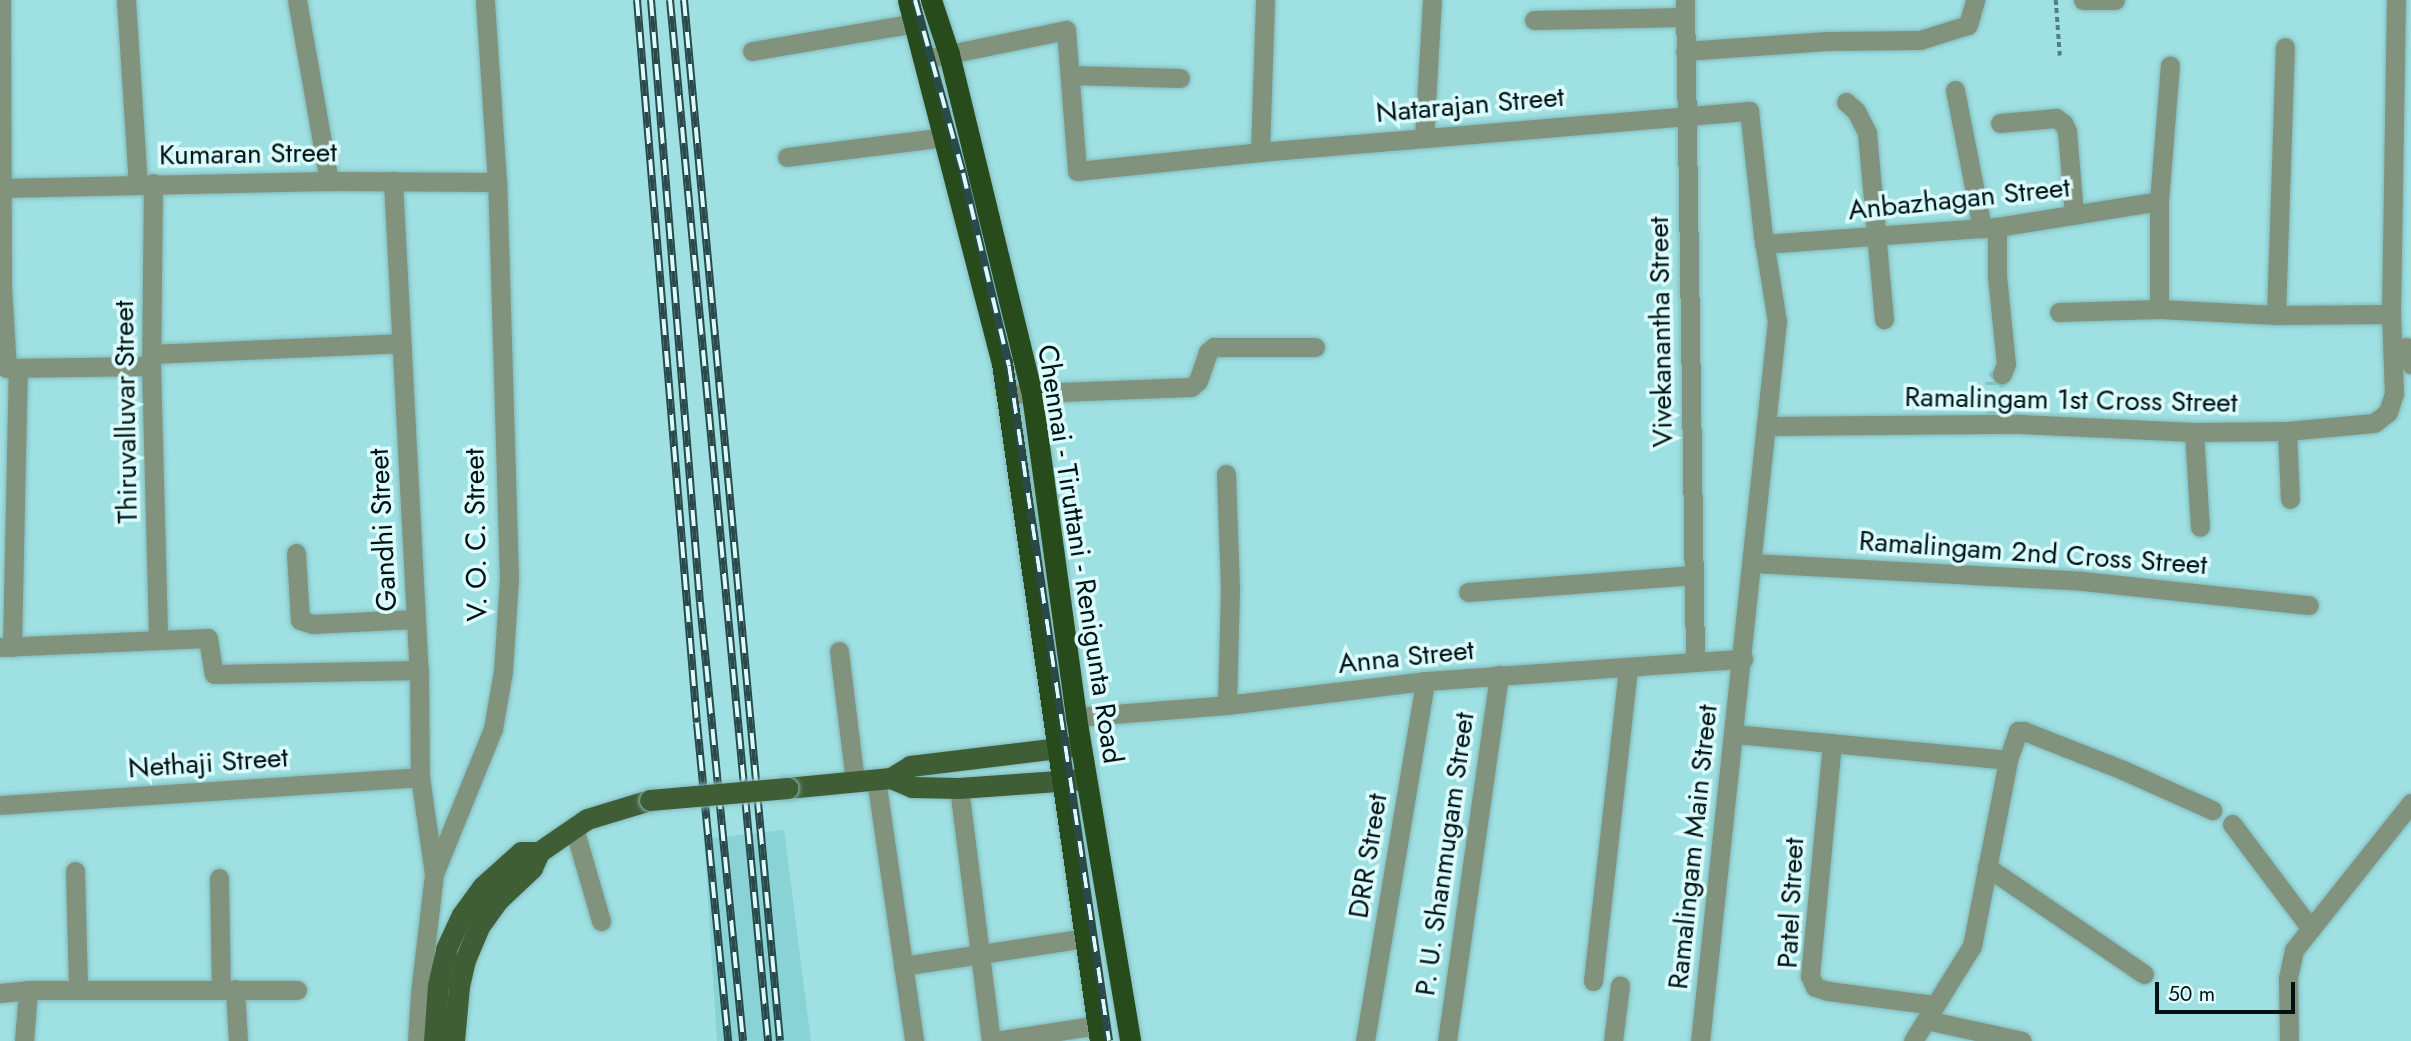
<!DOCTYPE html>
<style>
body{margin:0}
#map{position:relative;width:2411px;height:1041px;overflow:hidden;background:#9fe0e2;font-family:Jost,sans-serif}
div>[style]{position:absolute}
.built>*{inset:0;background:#89d3d6}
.minor-tunnel>*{height:19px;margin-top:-9.5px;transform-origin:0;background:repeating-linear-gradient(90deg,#87c1c3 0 19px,transparent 0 29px)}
.path>*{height:3.5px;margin-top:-1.75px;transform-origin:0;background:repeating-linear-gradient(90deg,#537e7f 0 5px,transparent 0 8.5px)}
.roads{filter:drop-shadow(0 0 2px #82bbbd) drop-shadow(0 0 2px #82bbbd)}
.minor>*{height:19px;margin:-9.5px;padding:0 9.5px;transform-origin:9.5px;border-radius:9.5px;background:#82937d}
.major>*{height:21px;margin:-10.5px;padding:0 10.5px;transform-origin:10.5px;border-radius:10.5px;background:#405e36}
.highway>*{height:21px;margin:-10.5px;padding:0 10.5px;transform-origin:10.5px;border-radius:10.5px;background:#284b1b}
.rail>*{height:8px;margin-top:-4px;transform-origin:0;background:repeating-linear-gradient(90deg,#dbfbfc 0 16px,#2a494a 0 32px);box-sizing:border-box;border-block:2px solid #2a494a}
.bridges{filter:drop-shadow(0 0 2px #82bbbd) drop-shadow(0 0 2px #82bbbd)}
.major-bridge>*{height:21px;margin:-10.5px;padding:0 10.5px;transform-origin:10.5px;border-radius:10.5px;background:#405e36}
span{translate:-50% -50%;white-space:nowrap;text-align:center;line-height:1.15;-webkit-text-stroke:7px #dbfbfc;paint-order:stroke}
.street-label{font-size:28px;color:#001213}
.scale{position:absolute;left:2155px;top:982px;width:140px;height:32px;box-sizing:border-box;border:4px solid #001213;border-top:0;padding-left:9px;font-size:21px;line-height:24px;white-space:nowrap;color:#001213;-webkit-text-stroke:5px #dbfbfc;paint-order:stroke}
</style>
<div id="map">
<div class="built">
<i style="clip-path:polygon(784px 830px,811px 1041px,717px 1041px,704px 839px)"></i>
</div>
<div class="minor-tunnel">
<i style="left:1997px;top:413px;width:32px;rotate:-94deg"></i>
<i style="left:1995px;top:381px;width:10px;rotate:-45deg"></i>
</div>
<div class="path">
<i style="left:2056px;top:0;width:56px;rotate:85.9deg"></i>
</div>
<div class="roads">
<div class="minor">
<i style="left:1px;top:0;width:287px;rotate:89.8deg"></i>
<i style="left:2px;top:287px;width:81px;rotate:86.5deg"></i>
<i style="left:126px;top:0;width:184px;rotate:86.3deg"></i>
<i style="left:297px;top:0;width:184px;rotate:80deg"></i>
<i style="left:1685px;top:0;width:662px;rotate:89.13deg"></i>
<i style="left:2083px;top:0;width:32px"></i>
<i style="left:1534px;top:20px;width:151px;rotate:-1.1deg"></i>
<i style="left:752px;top:51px;width:165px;rotate:-9.7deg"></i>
<i style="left:1685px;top:51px;width:142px;rotate:-4deg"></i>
<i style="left:1827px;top:41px;width:93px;rotate:-0.6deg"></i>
<i style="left:1920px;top:40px;width:50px;rotate:-17.4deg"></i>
<i style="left:1968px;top:25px;width:26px;rotate:-74deg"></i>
<i style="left:925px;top:59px;width:144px;rotate:-11.6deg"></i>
<i style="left:1066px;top:30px;width:141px;rotate:85.5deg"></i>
<i style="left:1077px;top:171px;width:184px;rotate:-5.9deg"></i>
<i style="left:1260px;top:152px;width:491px;rotate:-4.8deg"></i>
<i style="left:1749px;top:111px;width:125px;rotate:83.6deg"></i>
<i style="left:1763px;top:235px;width:87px;rotate:80.8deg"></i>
<i style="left:1777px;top:321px;width:724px;rotate:96.1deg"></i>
<i style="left:1070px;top:75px;width:110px;rotate:1.6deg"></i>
<i style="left:1955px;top:90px;width:141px;rotate:78.9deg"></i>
<i style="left:1846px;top:102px;width:13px;rotate:42deg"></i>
<i style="left:1856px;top:111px;width:25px;rotate:63deg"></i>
<i style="left:1867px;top:133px;width:187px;rotate:84.8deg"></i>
<i style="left:2000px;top:123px;width:56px;rotate:-5.1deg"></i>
<i style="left:2056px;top:118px;width:9px;rotate:36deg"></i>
<i style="left:2063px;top:123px;width:9px;rotate:63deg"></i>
<i style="left:2067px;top:131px;width:84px;rotate:85.2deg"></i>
<i style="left:1424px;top:138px;width:138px;rotate:-86.7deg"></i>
<i style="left:1260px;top:152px;width:152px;rotate:-88.1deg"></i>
<i style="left:787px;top:157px;width:160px;rotate:-7.2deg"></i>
<i style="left:393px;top:181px;width:490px;rotate:87deg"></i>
<i style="left:419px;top:670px;width:107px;rotate:89.5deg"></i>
<i style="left:420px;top:777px;width:98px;rotate:81.8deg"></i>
<i style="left:434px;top:874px;width:120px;rotate:96.7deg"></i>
<i style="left:420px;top:993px;width:48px;rotate:93.6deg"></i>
<i style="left:153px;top:183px;width:183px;rotate:90.6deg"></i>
<i style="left:151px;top:366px;width:273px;rotate:88.5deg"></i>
<i style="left:0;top:188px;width:329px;rotate:-1.2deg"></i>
<i style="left:329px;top:181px;width:168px;rotate:0.3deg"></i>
<i style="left:1997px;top:227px;width:49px;rotate:90deg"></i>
<i style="left:1997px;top:276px;width:88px;rotate:84.2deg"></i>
<i style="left:2006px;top:364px;width:11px;rotate:112deg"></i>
<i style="left:1764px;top:244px;width:234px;rotate:-4.2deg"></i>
<i style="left:1997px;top:227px;width:164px;rotate:-9.1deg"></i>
<i style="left:2159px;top:309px;width:108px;rotate:-90deg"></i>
<i style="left:2159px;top:201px;width:136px;rotate:-85.4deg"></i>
<i style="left:2059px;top:312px;width:100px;rotate:-1.7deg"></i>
<i style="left:2159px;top:309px;width:117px;rotate:2.9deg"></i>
<i style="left:2276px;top:315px;width:115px;rotate:-0.5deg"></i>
<i style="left:2276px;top:315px;width:268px;rotate:-88.1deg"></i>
<i style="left:2406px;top:347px;width:18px;rotate:74deg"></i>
<i style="left:151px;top:354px;width:249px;rotate:-2.5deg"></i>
<i style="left:6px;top:368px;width:145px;rotate:-0.8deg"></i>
<i style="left:1006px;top:394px;width:185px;rotate:-2.2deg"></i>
<i style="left:1191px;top:387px;width:9px;rotate:-41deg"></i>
<i style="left:1198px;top:381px;width:31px;rotate:-71deg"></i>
<i style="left:1208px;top:352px;width:8px;rotate:-40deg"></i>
<i style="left:1214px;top:347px;width:101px"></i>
<i style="left:1767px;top:426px;width:253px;rotate:-0.5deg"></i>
<i style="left:2020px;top:424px;width:174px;rotate:2.6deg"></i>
<i style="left:2194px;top:432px;width:93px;rotate:-0.6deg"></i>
<i style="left:2287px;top:431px;width:87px;rotate:-5.3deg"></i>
<i style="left:2374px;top:423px;width:18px;rotate:-38deg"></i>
<i style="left:2388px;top:412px;width:19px;rotate:-72deg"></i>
<i style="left:2394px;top:394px;width:80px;rotate:-92.1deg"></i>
<i style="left:2391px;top:314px;width:314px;rotate:-89.1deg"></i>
<i style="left:2287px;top:431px;width:68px;rotate:87.5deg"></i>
<i style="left:2194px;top:432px;width:95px;rotate:86.4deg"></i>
<i style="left:1226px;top:474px;width:116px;rotate:88deg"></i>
<i style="left:1230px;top:590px;width:115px;rotate:91.5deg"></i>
<i style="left:296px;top:553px;width:67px;rotate:86.6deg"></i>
<i style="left:300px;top:620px;width:13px;rotate:18deg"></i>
<i style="left:312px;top:624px;width:104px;rotate:-2.8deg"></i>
<i style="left:1753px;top:563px;width:330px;rotate:3.1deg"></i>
<i style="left:2083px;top:581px;width:227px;rotate:6.1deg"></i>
<i style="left:1468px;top:592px;width:226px;rotate:-4.3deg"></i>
<i style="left:0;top:647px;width:208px;rotate:-2.5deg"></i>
<i style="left:208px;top:638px;width:36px;rotate:81deg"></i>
<i style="left:214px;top:674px;width:205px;rotate:-1.1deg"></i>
<i style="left:12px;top:647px;width:279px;rotate:-88.8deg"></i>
<i style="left:839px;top:651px;width:132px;rotate:83deg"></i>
<i style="left:1076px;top:717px;width:151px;rotate:-4.5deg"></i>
<i style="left:1227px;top:705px;width:199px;rotate:-6.9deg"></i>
<i style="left:1425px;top:681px;width:319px;rotate:-4deg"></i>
<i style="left:1735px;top:734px;width:274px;rotate:5.4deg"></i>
<i style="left:1832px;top:743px;width:234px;rotate:95.4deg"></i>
<i style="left:1810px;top:976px;width:12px;rotate:66deg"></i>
<i style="left:1815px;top:987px;width:14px;rotate:17deg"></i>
<i style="left:1828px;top:991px;width:108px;rotate:7.5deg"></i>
<i style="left:876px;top:779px;width:265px;rotate:81.7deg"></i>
<i style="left:959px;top:788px;width:255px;rotate:82.8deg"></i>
<i style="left:0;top:805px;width:421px;rotate:-3.8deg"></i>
<i style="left:2232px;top:824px;width:131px;rotate:53deg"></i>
<i style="left:574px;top:828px;width:97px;rotate:73.8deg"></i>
<i style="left:1987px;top:867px;width:190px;rotate:34.3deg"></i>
<i style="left:75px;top:871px;width:118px;rotate:88.5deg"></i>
<i style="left:434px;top:874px;width:157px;rotate:-67.9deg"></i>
<i style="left:493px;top:729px;width:59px;rotate:-80.2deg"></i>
<i style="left:503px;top:671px;width:93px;rotate:-86.3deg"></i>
<i style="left:509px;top:578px;width:396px;rotate:-91.7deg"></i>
<i style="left:497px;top:182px;width:182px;rotate:-93.8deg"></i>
<i style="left:219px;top:878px;width:110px;rotate:89deg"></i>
<i style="left:903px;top:966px;width:186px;rotate:-8.7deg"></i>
<i style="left:1593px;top:981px;width:316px;rotate:-83.6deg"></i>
<i style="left:235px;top:989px;width:52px;rotate:86.7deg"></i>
<i style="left:0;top:993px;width:28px;rotate:-6deg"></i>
<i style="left:1926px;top:1020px;width:98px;rotate:12.3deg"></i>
<i style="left:24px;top:1041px;width:51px;rotate:-85.5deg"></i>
<i style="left:28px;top:990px;width:269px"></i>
<i style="left:995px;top:1041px;width:104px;rotate:-8.8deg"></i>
<i style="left:1365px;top:1041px;width:365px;rotate:-80.5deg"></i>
<i style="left:1447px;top:1041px;width:370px;rotate:-81.9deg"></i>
<i style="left:1613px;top:1041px;width:56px;rotate:-82.9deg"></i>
<i style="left:1913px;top:1041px;width:112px;rotate:-58.2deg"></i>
<i style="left:1972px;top:946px;width:189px;rotate:-79deg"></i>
<i style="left:2008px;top:760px;width:31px;rotate:-71deg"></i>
<i style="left:2018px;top:731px;width:6px"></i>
<i style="left:2024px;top:731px;width:106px;rotate:21.5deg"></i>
<i style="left:2123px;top:770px;width:98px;rotate:24.2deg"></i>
<i style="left:2289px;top:1041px;width:63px;rotate:-90.9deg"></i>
<i style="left:2288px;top:978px;width:29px;rotate:-78deg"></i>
<i style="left:2294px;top:950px;width:188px;rotate:-51.5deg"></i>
</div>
<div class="major">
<i style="left:891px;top:778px;width:23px;rotate:23deg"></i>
<i style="left:912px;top:787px;width:47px;rotate:1.2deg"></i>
<i style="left:959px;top:788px;width:127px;rotate:-4.1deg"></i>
<i style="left:787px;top:788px;width:104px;rotate:-5.5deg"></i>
<i style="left:891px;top:778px;width:22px;rotate:-32deg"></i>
<i style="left:910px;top:766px;width:167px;rotate:-6.9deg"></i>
<i style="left:434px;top:1041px;width:56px;rotate:-85.9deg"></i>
<i style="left:438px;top:985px;width:37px;rotate:-77deg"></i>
<i style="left:446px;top:949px;width:38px;rotate:-65deg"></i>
<i style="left:462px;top:915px;width:34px;rotate:-54deg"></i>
<i style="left:482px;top:887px;width:52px;rotate:-41.9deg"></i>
<i style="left:521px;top:852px;width:18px"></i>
<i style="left:454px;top:1041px;width:55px;rotate:-84.8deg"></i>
<i style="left:459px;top:986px;width:27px;rotate:-77deg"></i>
<i style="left:465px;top:960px;width:38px;rotate:-67deg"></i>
<i style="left:480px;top:925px;width:31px;rotate:-54deg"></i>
<i style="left:498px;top:900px;width:47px;rotate:-43.3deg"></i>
<i style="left:532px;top:868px;width:17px;rotate:-66deg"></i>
<i style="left:539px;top:852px;width:58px;rotate:-34.5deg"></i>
<i style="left:587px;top:819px;width:66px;rotate:-16.8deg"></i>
</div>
<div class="highway">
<i style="left:908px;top:0;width:375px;rotate:75.5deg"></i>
<i style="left:1002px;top:363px;width:685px;rotate:81.78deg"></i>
<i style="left:931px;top:0;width:57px;rotate:71.6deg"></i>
<i style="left:949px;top:54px;width:351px;rotate:76.3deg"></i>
<i style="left:1032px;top:395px;width:325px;rotate:82.2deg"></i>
<i style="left:1076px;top:717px;width:328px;rotate:80.5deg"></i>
</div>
</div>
<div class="rail">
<i style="left:637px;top:0;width:725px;rotate:85.26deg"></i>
<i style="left:697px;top:723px;width:320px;rotate:84.4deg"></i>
<i style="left:651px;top:0;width:604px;rotate:85.35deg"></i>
<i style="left:700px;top:602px;width:441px;rotate:84.4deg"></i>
<i style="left:670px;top:0;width:1046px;rotate:84.62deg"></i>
<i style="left:684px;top:0;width:1045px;rotate:84.73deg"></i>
<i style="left:915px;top:0;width:180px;rotate:74.5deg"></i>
<i style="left:963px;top:173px;width:198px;rotate:76.6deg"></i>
<i style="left:1009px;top:366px;width:682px;rotate:81.57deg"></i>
</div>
<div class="bridges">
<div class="major-bridge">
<i style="left:650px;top:800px;width:138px;rotate:-5deg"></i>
</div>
</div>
<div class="street-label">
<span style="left:1470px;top:105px;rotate:-5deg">Natarajan Street</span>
<span style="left:248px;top:154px;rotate:-1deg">Kumaran Street</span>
<span style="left:1959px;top:199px;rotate:-6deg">Anbazhagan Street</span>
<span style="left:1661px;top:332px;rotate:-91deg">Vivekanantha Street</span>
<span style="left:2071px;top:400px;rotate:1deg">Ramalingam 1st Cross Street</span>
<span style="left:126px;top:412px;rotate:-91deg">Thiruvalluvar Street</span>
<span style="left:383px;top:530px;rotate:-93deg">Gandhi Street</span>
<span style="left:476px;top:535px;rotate:-91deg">V. O. C. Street</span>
<span style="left:2033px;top:553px;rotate:4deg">Ramalingam 2nd Cross Street</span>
<span style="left:1080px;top:554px;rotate:81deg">Chennai - Tiruttani - Renigunta Road</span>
<span style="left:1406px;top:657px;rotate:-6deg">Anna Street</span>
<span style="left:208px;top:763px;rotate:-4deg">Nethaji Street</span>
<span style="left:1693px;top:847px;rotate:-84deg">Ramalingam Main Street</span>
<span style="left:1445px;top:854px;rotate:-82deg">P. U. Shanmugam Street</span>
<span style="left:1368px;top:856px;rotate:-81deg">DRR Street</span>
<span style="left:1791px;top:903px;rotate:-87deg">Patel Street</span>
</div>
<div class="scale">50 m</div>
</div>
